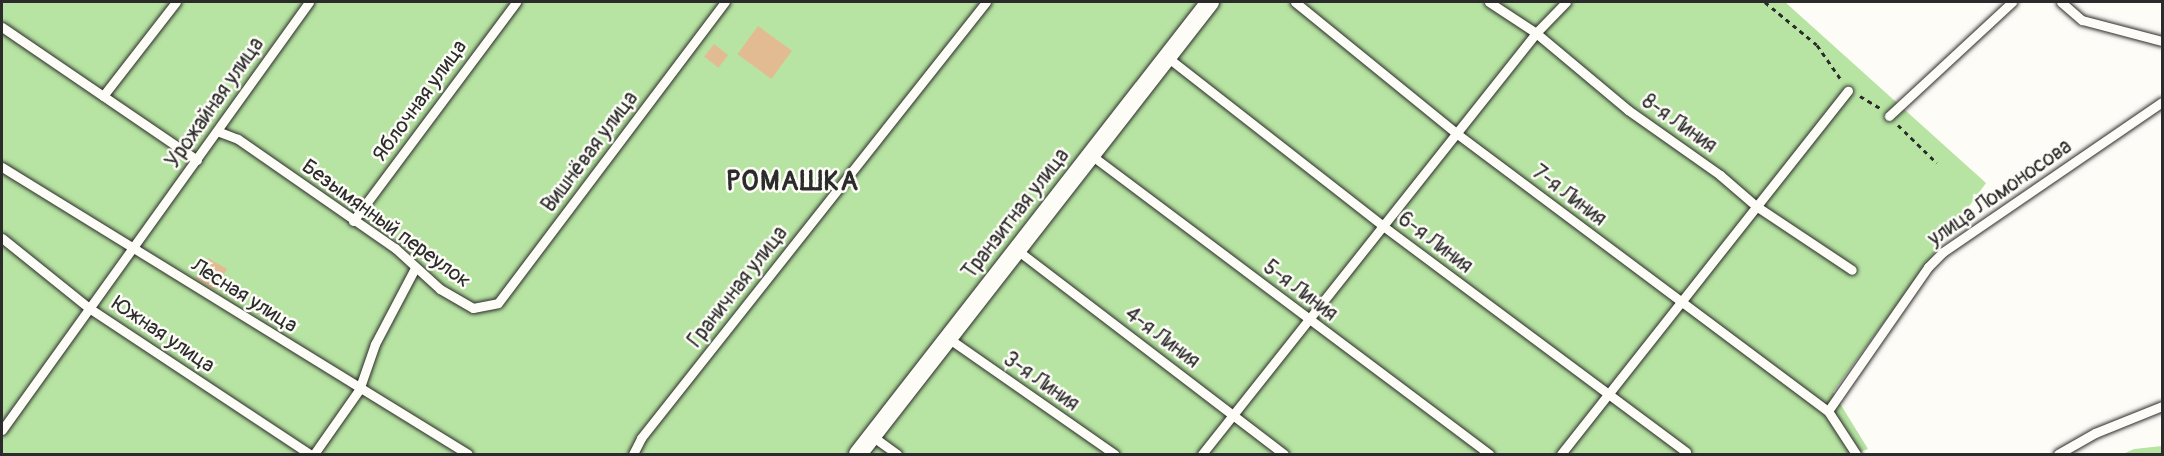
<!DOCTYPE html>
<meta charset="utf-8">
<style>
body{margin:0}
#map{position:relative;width:2164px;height:456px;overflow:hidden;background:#fdfcf7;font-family:Pangolin,sans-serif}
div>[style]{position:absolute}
.green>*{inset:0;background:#b7e4a2}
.building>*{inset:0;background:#e3bb93;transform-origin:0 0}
.path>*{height:3px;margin-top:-1.5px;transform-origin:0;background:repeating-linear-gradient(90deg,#2b2b2b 0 4.5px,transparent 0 9px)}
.roads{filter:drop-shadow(0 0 2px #2b2b2b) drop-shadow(0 0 2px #2b2b2b)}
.lane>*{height:9px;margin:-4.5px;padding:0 4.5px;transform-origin:4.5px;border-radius:4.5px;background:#fdfcf7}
.street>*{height:18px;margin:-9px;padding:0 9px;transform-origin:9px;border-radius:9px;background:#fdfcf7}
span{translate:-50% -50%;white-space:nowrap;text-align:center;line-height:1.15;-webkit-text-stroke:5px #fdfcf7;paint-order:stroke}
.street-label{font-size:21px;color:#2b2b2b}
.district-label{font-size:27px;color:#2b2b2b;font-weight:700;letter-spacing:1.5px}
.frame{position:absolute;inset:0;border:3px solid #2b2b2b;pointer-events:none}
</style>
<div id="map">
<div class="green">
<i style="clip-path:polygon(2px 2px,1785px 2px,1986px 183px,1833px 392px,1868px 449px,1854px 454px,2px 454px)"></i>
<i style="clip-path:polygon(2162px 446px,2162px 454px,2123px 454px,2134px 449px)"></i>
</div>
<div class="building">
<i style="left:758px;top:26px;width:42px;height:35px;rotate:36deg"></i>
<i style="left:714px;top:44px;width:18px;height:16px;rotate:38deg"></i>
<i style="left:208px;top:258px;width:22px;height:24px;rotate:30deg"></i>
</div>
<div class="path">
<i style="left:1765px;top:2px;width:67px;rotate:39.6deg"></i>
<i style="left:1817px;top:45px;width:44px;rotate:55.2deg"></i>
<i style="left:1860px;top:96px;width:23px;rotate:31deg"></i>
<i style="left:1898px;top:125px;width:54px;rotate:44.3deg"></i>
</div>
<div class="roads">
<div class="lane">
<i style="left:1295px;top:2px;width:208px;rotate:39.1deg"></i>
<i style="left:1456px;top:133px;width:464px;rotate:36.8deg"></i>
<i style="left:1489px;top:2px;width:56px;rotate:33.4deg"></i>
<i style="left:1536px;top:33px;width:120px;rotate:39.9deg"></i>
<i style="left:1628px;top:110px;width:113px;rotate:35.2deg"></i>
<i style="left:1720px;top:175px;width:48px;rotate:40.7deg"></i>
<i style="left:1756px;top:206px;width:115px;rotate:33.7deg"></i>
<i style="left:2061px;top:2px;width:28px;rotate:41deg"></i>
<i style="left:2082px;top:20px;width:83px;rotate:14.7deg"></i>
<i style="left:2px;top:27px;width:236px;rotate:34.3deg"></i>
<i style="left:1167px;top:57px;width:274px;rotate:38deg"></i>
<i style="left:1383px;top:226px;width:378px;rotate:36.7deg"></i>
<i style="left:103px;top:96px;width:119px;rotate:-52.2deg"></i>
<i style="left:1889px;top:116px;width:168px;rotate:-42.8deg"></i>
<i style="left:217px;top:131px;width:22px;rotate:21deg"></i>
<i style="left:238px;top:139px;width:191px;rotate:34.8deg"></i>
<i style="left:395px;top:248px;width:61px;rotate:42.3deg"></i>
<i style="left:440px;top:289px;width:38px;rotate:30deg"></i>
<i style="left:473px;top:308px;width:25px;rotate:-11deg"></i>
<i style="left:498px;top:303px;width:377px;rotate:-53deg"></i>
<i style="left:1091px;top:155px;width:498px;rotate:36.9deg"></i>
<i style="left:2px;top:167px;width:547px;rotate:31.63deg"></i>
<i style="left:353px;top:221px;width:273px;rotate:-53.3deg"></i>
<i style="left:2px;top:238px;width:112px;rotate:38.8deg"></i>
<i style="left:89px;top:308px;width:265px;rotate:33.5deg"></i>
<i style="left:1017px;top:250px;width:336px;rotate:37.4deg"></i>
<i style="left:948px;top:338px;width:203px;rotate:34.9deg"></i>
<i style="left:2px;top:430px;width:527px;rotate:-54.35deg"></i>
<i style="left:872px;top:436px;width:31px;rotate:36deg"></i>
<i style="left:314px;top:454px;width:78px;rotate:-54.9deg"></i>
<i style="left:359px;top:390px;width:49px;rotate:-70.8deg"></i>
<i style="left:375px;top:344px;width:86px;rotate:-62.2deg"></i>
<i style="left:633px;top:454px;width:18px;rotate:-63deg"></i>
<i style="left:641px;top:438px;width:556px;rotate:-51.65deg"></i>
<i style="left:1202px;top:454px;width:537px;rotate:-51.57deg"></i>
<i style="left:1536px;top:33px;width:43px;rotate:-45.9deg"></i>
<i style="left:1561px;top:454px;width:463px;rotate:-51.7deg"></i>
<i style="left:1856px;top:454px;width:51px;rotate:-123.1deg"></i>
<i style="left:1828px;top:411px;width:175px;rotate:-55.2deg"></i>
<i style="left:1928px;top:267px;width:21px;rotate:-45deg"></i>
<i style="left:1943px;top:252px;width:265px;rotate:-34.4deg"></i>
<i style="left:2058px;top:454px;width:43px;rotate:-29.6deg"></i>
<i style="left:2095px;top:433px;width:72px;rotate:-21.9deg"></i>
</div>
<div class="street">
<i style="left:858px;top:454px;width:573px;rotate:-52.09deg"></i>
</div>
</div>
<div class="street-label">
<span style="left:420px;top:101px;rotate:-54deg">Яблочная улица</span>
<span style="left:215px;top:103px;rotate:-55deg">Урожайная улица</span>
<span style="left:1679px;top:124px;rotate:35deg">8-я Линия</span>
<span style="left:590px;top:152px;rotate:-53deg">Вишнёвая улица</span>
<span style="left:2000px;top:193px;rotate:-35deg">улица Ломоносова</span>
<span style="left:1569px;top:196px;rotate:37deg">7-я Линия</span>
<span style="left:1016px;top:214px;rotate:-52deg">Транзитная улица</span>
<span style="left:386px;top:224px;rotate:36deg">Безымянный переулок</span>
<span style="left:1435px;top:243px;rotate:37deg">6-я Линия</span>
<span style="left:738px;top:287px;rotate:-52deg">Граничная улица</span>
<span style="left:1300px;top:291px;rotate:37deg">5-я Линия</span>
<span style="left:244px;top:296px;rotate:32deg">Лесная улица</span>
<span style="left:163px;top:335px;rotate:34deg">Южная улица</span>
<span style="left:1162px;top:338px;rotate:37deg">4-я Линия</span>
<span style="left:1041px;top:382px;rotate:35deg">3-я Линия</span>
</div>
<div class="district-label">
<span style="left:793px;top:182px">РОМАШКА</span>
</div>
<div class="frame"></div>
</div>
